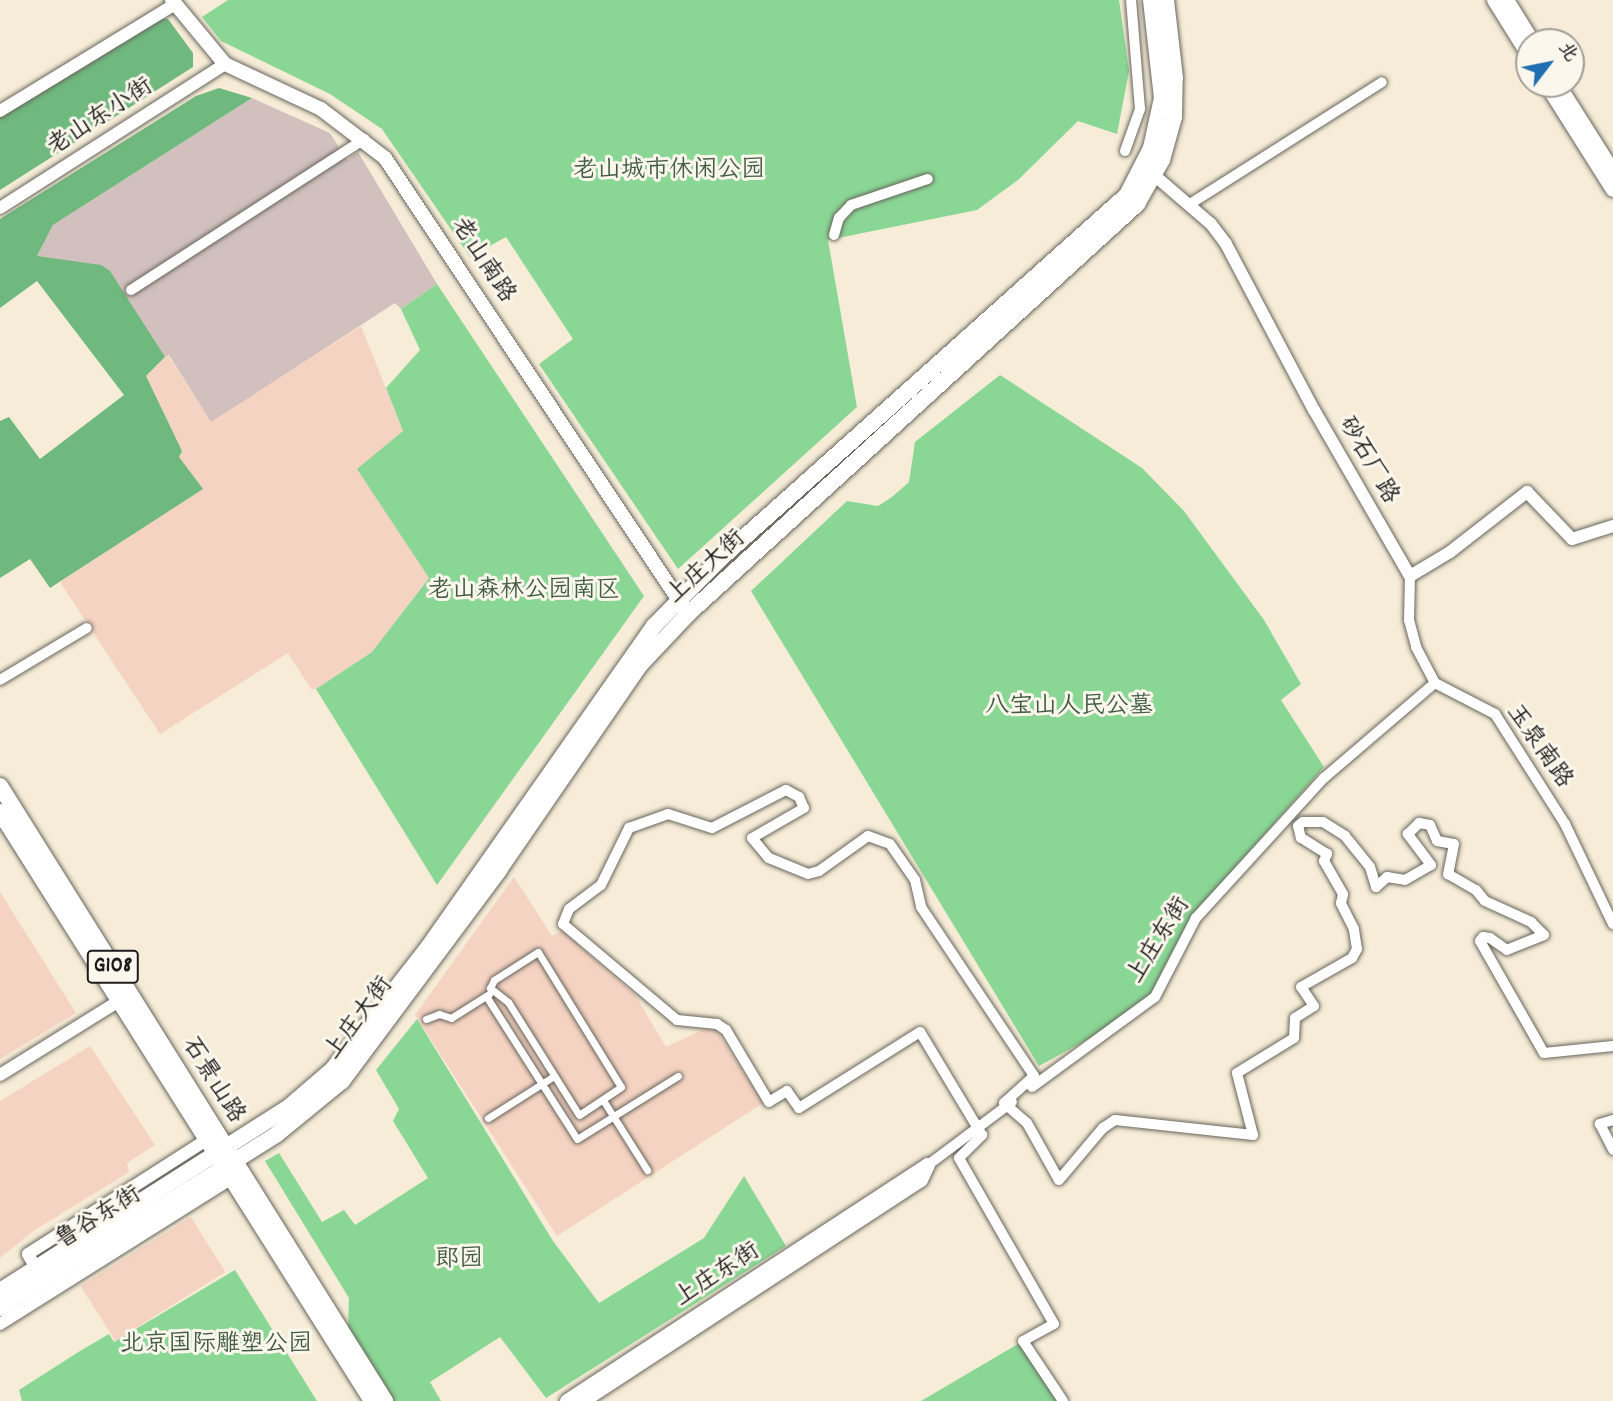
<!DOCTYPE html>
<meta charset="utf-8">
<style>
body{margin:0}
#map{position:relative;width:1613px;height:1401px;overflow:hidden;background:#f6ecd7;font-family:Dekko,"LXGW WenKai TC",sans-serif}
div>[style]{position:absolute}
.built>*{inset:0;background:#f5d3c2;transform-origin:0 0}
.industrial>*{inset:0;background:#d1c0bd}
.green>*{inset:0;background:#8ad795}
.forest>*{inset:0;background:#6fb87e}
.roads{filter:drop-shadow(0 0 2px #68655d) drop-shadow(0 0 2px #68655d)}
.pedestrian>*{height:7px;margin:-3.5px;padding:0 3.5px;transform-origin:3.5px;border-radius:3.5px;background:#fff}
.minor>*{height:10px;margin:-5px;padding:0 5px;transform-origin:5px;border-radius:5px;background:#fff}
.tertiary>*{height:12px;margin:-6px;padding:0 6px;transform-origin:6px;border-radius:6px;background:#fff}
.secondary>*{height:14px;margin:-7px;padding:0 7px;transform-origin:7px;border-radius:7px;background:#fff}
.primary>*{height:16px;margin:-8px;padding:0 8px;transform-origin:8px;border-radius:8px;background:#fff}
.trunk>*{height:16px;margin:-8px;padding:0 8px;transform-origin:8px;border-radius:8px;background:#fff}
span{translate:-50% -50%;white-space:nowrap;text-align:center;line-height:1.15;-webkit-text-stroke:6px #fbf7ec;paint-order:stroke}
.shield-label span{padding:2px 5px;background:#fbf7ec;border:2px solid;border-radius:5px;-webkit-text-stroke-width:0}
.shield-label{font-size:23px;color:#1c1c1c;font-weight:700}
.street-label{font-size:24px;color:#1c1c1c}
.park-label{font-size:24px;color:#425d46}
.north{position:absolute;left:1515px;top:28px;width:70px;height:70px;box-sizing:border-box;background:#fbf7ec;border:2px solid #a29f99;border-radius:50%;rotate:58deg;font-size:19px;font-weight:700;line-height:28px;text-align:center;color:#1c1c1c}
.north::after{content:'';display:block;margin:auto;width:24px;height:32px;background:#1f6fb2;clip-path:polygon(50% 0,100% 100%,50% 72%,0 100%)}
</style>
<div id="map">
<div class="built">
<i style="clip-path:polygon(361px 326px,403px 431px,358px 469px,429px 578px,372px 652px,316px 689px,311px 689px,288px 653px,160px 734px,60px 582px,202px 489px,178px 457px,182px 451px,146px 376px,168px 355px,211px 421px)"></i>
<i style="clip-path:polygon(514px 877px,552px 936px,562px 931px,635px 995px,666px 1047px,713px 1025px,763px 1103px,557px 1236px,415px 1015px)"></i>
<i style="clip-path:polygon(0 892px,76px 1013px,0 1059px)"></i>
<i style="clip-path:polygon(90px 1046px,155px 1145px,127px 1163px,129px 1172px,35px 1230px,0 1258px,0 1101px)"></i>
<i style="left:191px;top:1217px;width:65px;height:130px;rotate:58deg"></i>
</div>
<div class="industrial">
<i style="clip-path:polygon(252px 98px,330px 133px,347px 160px,358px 152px,437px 284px,401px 309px,395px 303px,211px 422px,169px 355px,165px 357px,37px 256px,53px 225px)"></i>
</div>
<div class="green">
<i style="clip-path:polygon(228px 0,1119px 0,1129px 71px,1117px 134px,1078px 121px,1018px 180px,977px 210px,828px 240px,857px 407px,678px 569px,539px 364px,573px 339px,506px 237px,470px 257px,382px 129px,330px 94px,221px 41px,202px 17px)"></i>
<i style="clip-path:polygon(437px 284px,644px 596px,437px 885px,316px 689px,372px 652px,429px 578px,357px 469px,403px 431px,386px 388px,420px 350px,401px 309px)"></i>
<i style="clip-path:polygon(1000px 375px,1142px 468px,1184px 511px,1264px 620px,1301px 684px,1281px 700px,1324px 767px,1196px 912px,1157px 989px,1101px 1032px,1039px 1066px,751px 591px,847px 501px,878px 506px,892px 497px,909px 482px,915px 442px)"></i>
<i style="clip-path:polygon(417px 1019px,553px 1241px,599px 1303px,704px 1238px,744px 1176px,786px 1246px,546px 1398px,500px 1337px,430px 1382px,441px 1401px,393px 1401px,348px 1327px,349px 1298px,265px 1161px,279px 1153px,322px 1222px,344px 1210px,355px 1225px,428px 1178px,393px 1121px,399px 1109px,376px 1070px)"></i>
<i style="clip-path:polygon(235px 1270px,317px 1401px,22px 1401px,19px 1390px,80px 1351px,109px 1334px,114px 1342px)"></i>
<i style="clip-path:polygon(1023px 1341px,1063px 1401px,921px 1401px)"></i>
</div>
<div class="forest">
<i style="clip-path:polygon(159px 19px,168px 19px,193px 53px,193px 67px,0 190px,0 116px)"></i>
<i style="clip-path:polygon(219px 88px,252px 98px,53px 225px,37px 256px,101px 265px,110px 271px,165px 357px,146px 376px,182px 451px,179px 457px,203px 489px,50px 588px,30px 559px,0 578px,0 421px,9px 417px,40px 459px,124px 395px,37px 281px,0 308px,0 219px,196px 96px)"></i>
</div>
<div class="roads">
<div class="pedestrian">
<i style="left:538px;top:952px;width:158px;rotate:58.4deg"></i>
<i style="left:621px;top:1087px;width:50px;rotate:146.3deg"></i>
<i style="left:579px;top:1115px;width:133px;rotate:-122.1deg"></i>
<i style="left:508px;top:1002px;width:23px;rotate:-142deg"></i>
<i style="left:490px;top:988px;width:9px;rotate:-63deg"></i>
<i style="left:494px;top:980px;width:52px;rotate:-32.5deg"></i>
<i style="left:486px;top:996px;width:169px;rotate:57.5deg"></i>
<i style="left:577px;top:1139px;width:119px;rotate:-32deg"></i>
<i style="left:426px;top:1019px;width:14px;rotate:-21deg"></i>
<i style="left:439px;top:1014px;width:13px;rotate:18deg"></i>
<i style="left:451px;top:1018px;width:45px;rotate:-32.3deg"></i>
<i style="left:603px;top:1100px;width:83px;rotate:57.8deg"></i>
<i style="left:488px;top:1118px;width:78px;rotate:-32.5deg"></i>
</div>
<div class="minor">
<i style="left:1125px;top:151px;width:45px;rotate:-70.3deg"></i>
<i style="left:1140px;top:109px;width:109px;rotate:-94.7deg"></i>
<i style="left:1190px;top:204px;width:227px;rotate:-32.4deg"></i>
<i style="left:834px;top:235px;width:18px;rotate:-74deg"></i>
<i style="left:839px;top:218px;width:18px;rotate:-47deg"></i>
<i style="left:851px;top:205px;width:81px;rotate:-18.7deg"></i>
<i style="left:131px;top:290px;width:278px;rotate:-32.9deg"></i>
<i style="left:1410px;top:576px;width:44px;rotate:91.3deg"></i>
<i style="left:1409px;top:620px;width:28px;rotate:75deg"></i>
<i style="left:1416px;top:647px;width:41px;rotate:62.2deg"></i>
<i style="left:1435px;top:683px;width:68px;rotate:27.3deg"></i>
<i style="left:1495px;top:714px;width:130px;rotate:57.5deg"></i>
<i style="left:1565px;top:824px;width:111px;rotate:64.4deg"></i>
<i style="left:0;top:680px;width:101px;rotate:-30.9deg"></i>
<i style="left:1032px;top:1087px;width:152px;rotate:-36.2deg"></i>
<i style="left:1155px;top:997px;width:89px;rotate:-62.6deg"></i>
<i style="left:1196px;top:918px;width:190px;rotate:-47.6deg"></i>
<i style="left:1324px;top:778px;width:146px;rotate:-40.6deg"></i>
<i style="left:1613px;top:1120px;width:14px;rotate:163deg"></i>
<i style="left:1600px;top:1124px;width:29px;rotate:63deg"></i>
<i style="left:928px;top:1165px;width:105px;rotate:-36.9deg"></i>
<i style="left:1063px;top:1401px;width:72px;rotate:-123.7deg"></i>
<i style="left:1023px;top:1341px;width:35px;rotate:-29deg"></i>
<i style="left:1054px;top:1324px;width:191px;rotate:-119.8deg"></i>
<i style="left:959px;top:1158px;width:33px;rotate:-45deg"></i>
<i style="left:982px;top:1135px;width:120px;rotate:-121deg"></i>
<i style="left:920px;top:1032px;width:143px;rotate:147.9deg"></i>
<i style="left:799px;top:1108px;width:21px;rotate:-125deg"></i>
<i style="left:787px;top:1091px;width:21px;rotate:149deg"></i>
<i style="left:769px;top:1102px;width:84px;rotate:-120.8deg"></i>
<i style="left:726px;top:1030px;width:11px;rotate:-146deg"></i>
<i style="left:717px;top:1024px;width:40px;rotate:-174.3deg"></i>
<i style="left:677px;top:1020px;width:149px;rotate:-139.9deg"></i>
<i style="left:563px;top:924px;width:16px;rotate:-68deg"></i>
<i style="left:569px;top:909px;width:40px;rotate:-37deg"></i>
<i style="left:601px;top:885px;width:64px;rotate:-63.8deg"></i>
<i style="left:629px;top:828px;width:41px;rotate:-19.7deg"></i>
<i style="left:668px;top:814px;width:46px;rotate:17.7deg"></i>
<i style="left:712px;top:828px;width:83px;rotate:-27.2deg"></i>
<i style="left:786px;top:790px;width:15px;rotate:28deg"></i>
<i style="left:799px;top:797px;width:12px;rotate:66deg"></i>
<i style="left:804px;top:808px;width:60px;rotate:150deg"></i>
<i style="left:752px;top:838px;width:26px;rotate:50deg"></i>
<i style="left:769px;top:858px;width:42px;rotate:22.3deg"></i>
<i style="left:808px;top:874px;width:11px;rotate:-15deg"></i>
<i style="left:819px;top:871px;width:60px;rotate:-35.5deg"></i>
<i style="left:868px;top:836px;width:23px;rotate:20deg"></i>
<i style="left:890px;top:844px;width:44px;rotate:55.2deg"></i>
<i style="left:915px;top:880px;width:28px;rotate:77deg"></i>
<i style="left:921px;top:907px;width:203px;rotate:56.2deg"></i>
<i style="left:1034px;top:1076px;width:40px;rotate:138deg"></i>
<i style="left:1004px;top:1103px;width:30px;rotate:41deg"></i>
<i style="left:1027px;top:1123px;width:65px;rotate:60.7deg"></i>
<i style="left:1059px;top:1180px;width:68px;rotate:-49.8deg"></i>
<i style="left:1103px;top:1128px;width:14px;rotate:-34deg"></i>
<i style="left:1115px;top:1120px;width:139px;rotate:6.2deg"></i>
<i style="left:1253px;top:1135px;width:64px;rotate:-104.5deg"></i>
<i style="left:1237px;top:1073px;width:67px;rotate:-31.6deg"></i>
<i style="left:1294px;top:1038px;width:20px;rotate:-87deg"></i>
<i style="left:1295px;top:1018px;width:22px;rotate:-32deg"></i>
<i style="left:1314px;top:1006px;width:23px;rotate:-124deg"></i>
<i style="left:1301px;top:987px;width:59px;rotate:-29.6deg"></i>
<i style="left:1352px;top:958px;width:10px;rotate:-61deg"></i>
<i style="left:1357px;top:949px;width:20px;rotate:-99deg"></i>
<i style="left:1354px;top:929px;width:29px;rotate:-117deg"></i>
<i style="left:1341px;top:903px;width:9px;rotate:-77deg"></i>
<i style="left:1343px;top:894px;width:38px;rotate:-120deg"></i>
<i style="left:1324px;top:861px;width:8px;rotate:-67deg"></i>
<i style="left:1327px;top:854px;width:31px;rotate:-148deg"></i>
<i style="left:1301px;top:838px;width:12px;rotate:-104deg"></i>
<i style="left:1298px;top:826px;width:6px;rotate:-39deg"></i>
<i style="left:1303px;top:822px;width:20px"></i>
<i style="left:1323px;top:822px;width:26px;rotate:32deg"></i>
<i style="left:1345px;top:836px;width:40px;rotate:51deg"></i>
<i style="left:1370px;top:867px;width:21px;rotate:73deg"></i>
<i style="left:1376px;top:887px;width:15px;rotate:-42deg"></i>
<i style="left:1387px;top:877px;width:18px;rotate:9deg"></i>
<i style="left:1405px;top:880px;width:30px;rotate:-30deg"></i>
<i style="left:1431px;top:865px;width:39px;rotate:-127deg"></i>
<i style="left:1408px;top:834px;width:16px;rotate:-45deg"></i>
<i style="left:1419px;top:823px;width:11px;rotate:10deg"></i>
<i style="left:1430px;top:825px;width:17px;rotate:66deg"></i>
<i style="left:1437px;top:841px;width:17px;rotate:10deg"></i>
<i style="left:1454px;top:844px;width:31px;rotate:101deg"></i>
<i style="left:1448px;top:874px;width:32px;rotate:30deg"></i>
<i style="left:1476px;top:890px;width:14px;rotate:51deg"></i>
<i style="left:1485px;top:901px;width:51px;rotate:24.5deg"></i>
<i style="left:1531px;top:922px;width:18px;rotate:45deg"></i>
<i style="left:1544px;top:935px;width:40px;rotate:158deg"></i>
<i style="left:1507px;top:950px;width:21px;rotate:-145deg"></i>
<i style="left:1490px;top:938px;width:7px;rotate:-172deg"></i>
<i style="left:1483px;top:937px;width:5px;rotate:127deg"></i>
<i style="left:1480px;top:941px;width:129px;rotate:60.3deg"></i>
<i style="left:1544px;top:1053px;width:69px;rotate:-5.8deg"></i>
</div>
<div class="tertiary">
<i style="left:0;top:111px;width:205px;rotate:-31.4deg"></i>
<i style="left:1147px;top:169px;width:84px;rotate:40.7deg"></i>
<i style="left:1211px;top:224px;width:25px;rotate:53deg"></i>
<i style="left:1226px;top:244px;width:188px;rotate:62.1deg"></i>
<i style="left:1314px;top:410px;width:192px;rotate:60deg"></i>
<i style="left:1410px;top:576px;width:47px;rotate:-31deg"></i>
<i style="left:1450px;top:552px;width:98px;rotate:-37.9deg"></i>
<i style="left:1527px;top:492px;width:65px;rotate:46.2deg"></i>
<i style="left:1572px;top:539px;width:43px;rotate:-17.6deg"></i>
<i style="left:0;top:208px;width:267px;rotate:-32.6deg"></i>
<i style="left:0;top:1075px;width:140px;rotate:-31.9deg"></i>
<i style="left:36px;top:1268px;width:16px;rotate:-120deg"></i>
<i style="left:28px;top:1254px;width:210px;rotate:-32.6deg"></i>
<i style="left:205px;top:1141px;width:11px;rotate:15deg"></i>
<i style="left:0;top:1324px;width:271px;rotate:-32.2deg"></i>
<i style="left:229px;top:1180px;width:9px;rotate:-72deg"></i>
</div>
<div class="secondary">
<i style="left:172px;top:0;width:83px;rotate:50.4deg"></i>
<i style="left:225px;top:64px;width:106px;rotate:25.1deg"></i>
<i style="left:321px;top:109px;width:81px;rotate:37.4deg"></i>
<i style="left:385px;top:158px;width:540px;rotate:56.4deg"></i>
<i style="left:1494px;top:0;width:66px;rotate:58deg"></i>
<i style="left:1507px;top:0;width:49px;rotate:58.2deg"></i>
<i style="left:1546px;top:84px;width:125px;rotate:57.7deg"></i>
<i style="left:1558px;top:84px;width:103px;rotate:57.7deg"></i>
<i style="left:567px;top:1401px;width:431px;rotate:-33.2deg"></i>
<i style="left:928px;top:1165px;width:17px;rotate:115deg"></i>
<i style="left:921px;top:1180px;width:404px;rotate:146.8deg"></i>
</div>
<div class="primary">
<i style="left:0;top:1291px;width:344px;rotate:-32.5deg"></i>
<i style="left:290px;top:1106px;width:57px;rotate:-40.7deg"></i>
<i style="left:333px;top:1069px;width:156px;rotate:-52deg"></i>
<i style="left:429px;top:946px;width:391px;rotate:-54.9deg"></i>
<i style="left:654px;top:626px;width:94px;rotate:-45.4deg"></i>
<i style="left:720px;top:559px;width:546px;rotate:-41.81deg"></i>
<i style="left:1127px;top:195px;width:53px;rotate:-62.9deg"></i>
<i style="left:1151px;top:148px;width:51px;rotate:-77.6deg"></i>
<i style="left:1162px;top:98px;width:99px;rotate:-96.4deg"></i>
<i style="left:0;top:1308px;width:327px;rotate:-32.1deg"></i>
<i style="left:277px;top:1134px;width:84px;rotate:-39.2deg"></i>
<i style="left:342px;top:1081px;width:263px;rotate:-53.3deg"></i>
<i style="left:499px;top:870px;width:249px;rotate:-55.5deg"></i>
<i style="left:640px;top:665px;width:71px;rotate:-46.7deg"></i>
<i style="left:689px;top:613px;width:607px;rotate:-42.39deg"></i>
<i style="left:1137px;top:204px;width:51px;rotate:-60.4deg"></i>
<i style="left:1162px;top:160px;width:45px;rotate:-74.4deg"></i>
<i style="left:1174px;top:117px;width:39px;rotate:-89deg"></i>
<i style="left:1175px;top:78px;width:79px;rotate:-96.6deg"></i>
</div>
<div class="trunk">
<i style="left:0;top:786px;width:726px;rotate:57.95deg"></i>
<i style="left:0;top:812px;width:697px;rotate:57.72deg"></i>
</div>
</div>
<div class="shield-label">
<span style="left:113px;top:967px">G108</span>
</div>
<div class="street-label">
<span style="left:101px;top:118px;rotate:-33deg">老山东小街</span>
<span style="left:482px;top:261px;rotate:57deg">老山南路</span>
<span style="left:1367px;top:461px;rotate:60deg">砂石厂路</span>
<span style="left:707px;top:568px;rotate:-42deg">上庄大街</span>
<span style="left:1538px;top:747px;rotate:55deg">玉泉南路</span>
<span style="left:1160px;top:941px;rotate:-58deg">上庄东街</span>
<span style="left:360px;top:1019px;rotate:-53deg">上庄大街</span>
<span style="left:212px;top:1081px;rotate:58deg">石景山路</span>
<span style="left:99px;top:1219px;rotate:-32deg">鲁谷东街</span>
<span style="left:718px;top:1276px;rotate:-33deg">上庄东街</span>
</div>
<div class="park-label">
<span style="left:669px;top:172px">老山城市休闲公园</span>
<span style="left:524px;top:592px">老山森林公园南区</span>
<span style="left:1069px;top:708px">八宝山人民公墓</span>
<span style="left:459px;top:1261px">郎园</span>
<span style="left:216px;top:1346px">北京国际雕塑公园</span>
</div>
<div class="north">北</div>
</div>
